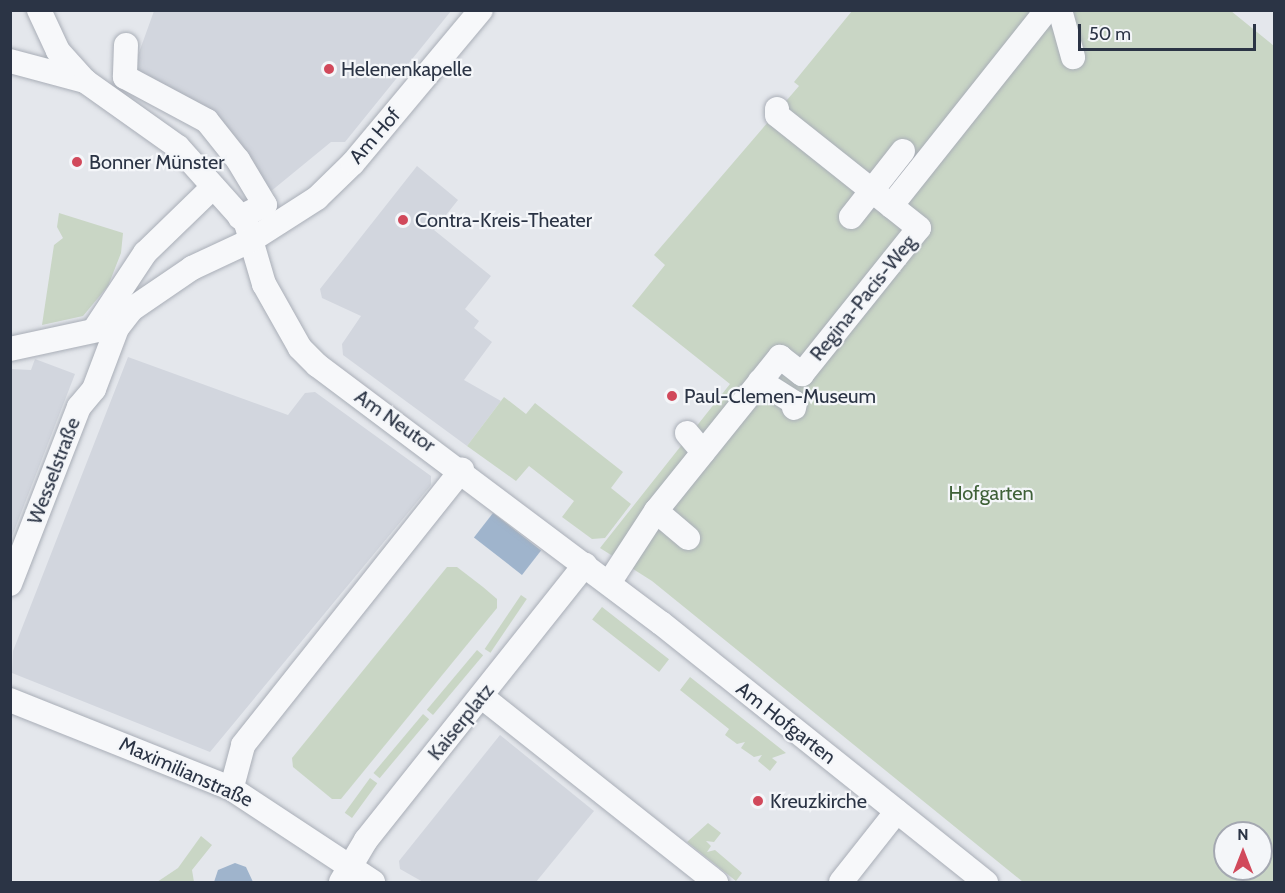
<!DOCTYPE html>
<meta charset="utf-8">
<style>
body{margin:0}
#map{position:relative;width:1285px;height:893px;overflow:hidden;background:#e4e7ec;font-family:Cabin,sans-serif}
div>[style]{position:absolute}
.built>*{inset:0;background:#d2d6de}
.green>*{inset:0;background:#c9d6c5;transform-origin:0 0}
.water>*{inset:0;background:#9fb4cc;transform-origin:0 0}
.roads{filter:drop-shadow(0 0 2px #a9aeb7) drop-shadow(0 0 2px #a9aeb7)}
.street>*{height:24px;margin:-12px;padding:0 12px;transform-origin:12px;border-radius:12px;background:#f7f8fa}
.dots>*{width:16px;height:16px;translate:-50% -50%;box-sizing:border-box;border:3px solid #f4f6f9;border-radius:50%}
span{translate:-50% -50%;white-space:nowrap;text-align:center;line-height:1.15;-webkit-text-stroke:4.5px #f4f6f9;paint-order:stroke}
.poi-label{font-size:20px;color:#2b3445}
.left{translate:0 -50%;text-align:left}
.street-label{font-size:20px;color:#2b3445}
.park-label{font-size:20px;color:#3f6138}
.frame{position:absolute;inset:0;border:12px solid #2b3445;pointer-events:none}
.north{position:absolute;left:1213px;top:821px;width:60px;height:60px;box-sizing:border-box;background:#f4f6f9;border:2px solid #a4a8b1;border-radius:50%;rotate:0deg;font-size:16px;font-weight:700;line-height:24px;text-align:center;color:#2b3445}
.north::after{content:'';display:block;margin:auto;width:21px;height:27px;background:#d1495b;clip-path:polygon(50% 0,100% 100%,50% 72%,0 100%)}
.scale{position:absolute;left:1078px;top:24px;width:178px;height:27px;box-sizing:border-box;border:3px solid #2b3445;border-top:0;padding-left:8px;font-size:18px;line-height:21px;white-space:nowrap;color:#2b3445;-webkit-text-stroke:4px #f4f6f9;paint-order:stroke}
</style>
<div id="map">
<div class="built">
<i style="clip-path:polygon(154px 11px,451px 11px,345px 142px,331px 142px,270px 192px,132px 72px)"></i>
<i style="clip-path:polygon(417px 166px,458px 200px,434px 230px,491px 276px,465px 309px,479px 321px,474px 328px,492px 342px,464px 380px,501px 401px,467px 446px,343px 355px,342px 344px,361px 316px,322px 298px,320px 289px)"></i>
<i style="clip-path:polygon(128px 357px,288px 415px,305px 393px,315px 392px,431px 476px,431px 485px,210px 752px,12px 673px,13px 651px)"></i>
<i style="clip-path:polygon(35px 359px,75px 374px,11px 539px,11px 369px,31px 370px)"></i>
<i style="clip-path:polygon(500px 735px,594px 811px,536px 882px,423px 882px,400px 869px,399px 861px)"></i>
</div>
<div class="green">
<i style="clip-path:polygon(evenodd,852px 11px,1231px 11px,1274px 46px,1274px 882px,1023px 882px,652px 581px,600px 548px,730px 384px,632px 306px,665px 265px,654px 255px,799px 86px,794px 82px,852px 11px,1225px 833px,1261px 833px,1261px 869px,1225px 869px,1225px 833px)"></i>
<i style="clip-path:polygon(59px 213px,123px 233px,121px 253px,108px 286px,83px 316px,42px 325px,54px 245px,63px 238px,57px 227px)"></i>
<i style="clip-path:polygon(504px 397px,526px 414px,535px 403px,623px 472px,611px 488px,631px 504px,605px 538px,592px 539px,562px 517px,574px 501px,529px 466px,516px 481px,467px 446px)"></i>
<i style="clip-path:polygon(447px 567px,457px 567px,483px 587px,497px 599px,497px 608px,341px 799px,332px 799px,293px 767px,292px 758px)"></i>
<i style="left:521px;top:595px;width:7px;height:65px;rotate:34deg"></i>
<i style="left:602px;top:607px;width:85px;height:16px;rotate:38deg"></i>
<i style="left:477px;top:650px;width:8px;height:78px;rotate:40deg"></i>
<i style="clip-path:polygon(690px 677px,786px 753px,772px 758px,777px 762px,770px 771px,758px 761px,762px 755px,754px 757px,741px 748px,745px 742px,737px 744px,725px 735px,729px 729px,680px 690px)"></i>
<i style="left:423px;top:714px;width:8px;height:77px;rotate:40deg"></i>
<i style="left:370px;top:778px;width:9px;height:43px;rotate:36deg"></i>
<i style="clip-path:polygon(708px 823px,721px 833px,714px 842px,706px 841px,711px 846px,707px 852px,715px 850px,742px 873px,736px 881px,687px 842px)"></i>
<i style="clip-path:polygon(201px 836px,212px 845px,192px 870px,194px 882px,157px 882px,178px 868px)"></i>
</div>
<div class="water">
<i style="left:493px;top:513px;width:61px;height:31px;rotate:38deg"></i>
<i style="clip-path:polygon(235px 863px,246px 867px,253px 882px,214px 882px,218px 870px)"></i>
</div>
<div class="roads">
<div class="street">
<i style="left:39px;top:10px;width:45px;rotate:65.1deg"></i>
<i style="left:58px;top:51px;width:38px;rotate:48deg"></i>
<i style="left:1060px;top:10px;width:49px;rotate:74.5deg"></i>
<i style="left:126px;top:45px;width:32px;rotate:92deg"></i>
<i style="left:125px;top:77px;width:93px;rotate:28.2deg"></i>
<i style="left:207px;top:121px;width:50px;rotate:51.5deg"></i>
<i style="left:238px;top:160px;width:52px;rotate:59deg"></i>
<i style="left:265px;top:205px;width:28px;rotate:154deg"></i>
<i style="left:10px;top:61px;width:78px;rotate:14.9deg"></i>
<i style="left:85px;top:81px;width:114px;rotate:35.4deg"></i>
<i style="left:178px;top:147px;width:102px;rotate:48.2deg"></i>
<i style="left:246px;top:223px;width:64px;rotate:73.6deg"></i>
<i style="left:264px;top:284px;width:73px;rotate:60.6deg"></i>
<i style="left:300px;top:348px;width:24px;rotate:45deg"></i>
<i style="left:317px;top:365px;width:430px;rotate:36.9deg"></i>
<i style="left:661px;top:623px;width:416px;rotate:38.6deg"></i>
<i style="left:891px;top:206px;width:251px;rotate:-51.5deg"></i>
<i style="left:851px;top:217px;width:84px;rotate:-51.8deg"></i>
<i style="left:96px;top:327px;width:89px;rotate:-56.5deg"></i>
<i style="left:145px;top:253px;width:95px;rotate:-44.1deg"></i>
<i style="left:10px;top:349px;width:104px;rotate:-12.2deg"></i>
<i style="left:760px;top:381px;width:41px;rotate:32.2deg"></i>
<i style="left:795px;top:403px;width:5px;rotate:101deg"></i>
<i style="left:687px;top:433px;width:25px;rotate:50deg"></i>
<i style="left:656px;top:511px;width:42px;rotate:40.2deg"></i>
<i style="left:609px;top:583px;width:86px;rotate:-56.9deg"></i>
<i style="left:656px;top:511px;width:198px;rotate:-51.2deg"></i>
<i style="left:780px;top:357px;width:28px;rotate:38deg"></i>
<i style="left:802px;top:374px;width:187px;rotate:-51.3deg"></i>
<i style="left:919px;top:228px;width:181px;rotate:-141.5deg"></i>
<i style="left:777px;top:115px;width:6px;rotate:-90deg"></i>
<i style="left:10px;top:584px;width:190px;rotate:-68.7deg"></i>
<i style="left:79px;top:407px;width:23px;rotate:-50deg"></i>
<i style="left:94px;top:389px;width:65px;rotate:-69.3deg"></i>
<i style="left:117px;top:328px;width:24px;rotate:-52deg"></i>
<i style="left:132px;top:309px;width:73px;rotate:-34.3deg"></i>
<i style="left:192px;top:268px;width:64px;rotate:-25deg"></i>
<i style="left:250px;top:241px;width:80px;rotate:-32.7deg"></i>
<i style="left:317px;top:198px;width:50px;rotate:-44.2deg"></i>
<i style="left:353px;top:163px;width:199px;rotate:-50.1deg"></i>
<i style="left:481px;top:696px;width:300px;rotate:38.4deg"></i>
<i style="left:10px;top:700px;width:239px;rotate:21.8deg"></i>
<i style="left:232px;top:789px;width:169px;rotate:33.4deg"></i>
<i style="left:233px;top:783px;width:39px;rotate:-75deg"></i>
<i style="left:243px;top:745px;width:352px;rotate:-51.5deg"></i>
<i style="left:341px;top:882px;width:49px;rotate:-59.2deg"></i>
<i style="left:366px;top:840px;width:352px;rotate:-51.5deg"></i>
<i style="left:841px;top:882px;width:90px;rotate:-51.7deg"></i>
</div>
</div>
<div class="dots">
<i style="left:329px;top:69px;background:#d1495b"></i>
<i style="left:77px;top:162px;background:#d1495b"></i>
<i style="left:403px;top:220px;background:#d1495b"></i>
<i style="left:672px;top:396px;background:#d1495b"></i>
<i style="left:758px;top:801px;background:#d1495b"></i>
</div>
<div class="poi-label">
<span class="left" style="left:341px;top:69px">Helenenkapelle</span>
<span class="left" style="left:89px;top:162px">Bonner Münster</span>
<span class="left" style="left:415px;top:220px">Contra-Kreis-Theater</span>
<span class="left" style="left:684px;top:396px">Paul-Clemen-Museum</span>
<span class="left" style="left:770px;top:801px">Kreuzkirche</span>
</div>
<div class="street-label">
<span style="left:375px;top:136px;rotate:-49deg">Am Hof</span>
<span style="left:863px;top:298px;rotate:-51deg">Regina-Pacis-Weg</span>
<span style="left:395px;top:421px;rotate:35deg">Am Neutor</span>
<span style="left:54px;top:471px;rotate:-69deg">Wesselstraße</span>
<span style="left:461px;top:722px;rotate:-51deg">Kaiserplatz</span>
<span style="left:786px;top:723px;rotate:38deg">Am Hofgarten</span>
<span style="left:186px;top:772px;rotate:24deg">Maximilianstraße</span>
</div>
<div class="park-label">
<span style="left:991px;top:493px">Hofgarten</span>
</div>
<div class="frame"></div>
<div class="north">N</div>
<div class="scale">50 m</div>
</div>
